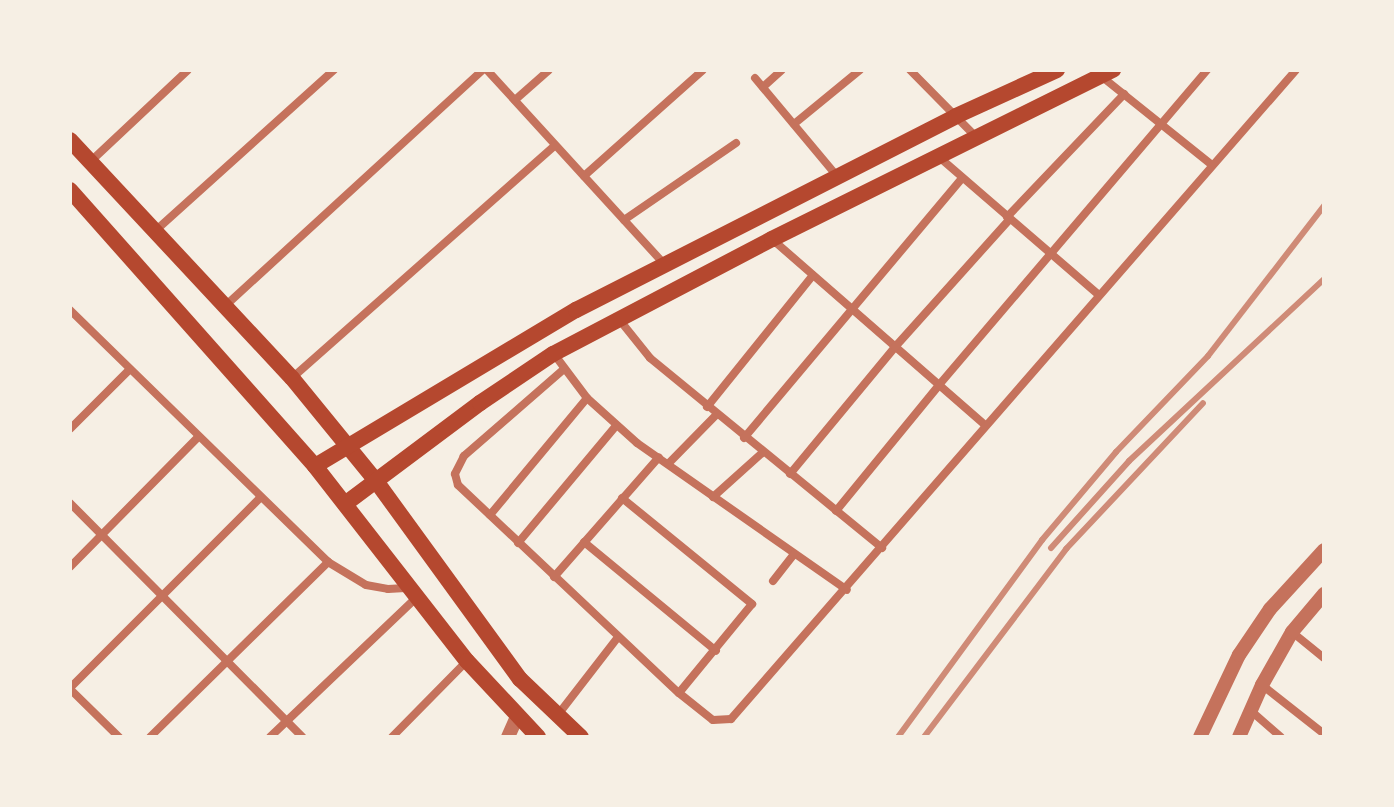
<!DOCTYPE html>
<style>
body{margin:0}
#map{position:relative;width:1394px;height:807px;overflow:hidden;background:#f6efe4;font-family:"Space Grotesk",sans-serif}
div>[style]{position:absolute}
.minor>*{height:8px;margin:-4px;padding:0 4px;transform-origin:4px;border-radius:4px;background:#c5725c}
.tertiary>*{height:14px;margin:-7px;padding:0 7px;transform-origin:7px;border-radius:7px;background:#c5725c}
.secondary>*{height:16px;margin:-8px;padding:0 8px;transform-origin:8px;border-radius:8px;background:#b5482f}
.rail>*{height:6px;margin:-3px;padding:0 3px;transform-origin:3px;border-radius:3px;background:#cf8b77}
span{translate:-50% -50%;white-space:nowrap;text-align:center;line-height:1.15;-webkit-text-stroke:8px #f6efe4;paint-order:stroke}
.frame{position:absolute;inset:0;border:72px solid #f6efe4;pointer-events:none}
</style>
<div id="map">
<div class="minor">
<i style="left:487px;top:70px;width:263px;rotate:47.6deg"></i>
<i style="left:910px;top:70px;width:94px;rotate:45.4deg"></i>
<i style="left:1101px;top:76px;width:142px;rotate:38.7deg"></i>
<i style="left:755px;top:78px;width:128px;rotate:50.1deg"></i>
<i style="left:763px;top:87px;width:25px;rotate:-42deg"></i>
<i style="left:515px;top:100px;width:45px;rotate:-41.4deg"></i>
<i style="left:794px;top:124px;width:85px;rotate:-39.3deg"></i>
<i style="left:939px;top:157px;width:211px;rotate:40.8deg"></i>
<i style="left:90px;top:162px;width:134px;rotate:-43.2deg"></i>
<i style="left:584px;top:176px;width:159px;rotate:-41.7deg"></i>
<i style="left:1007px;top:217px;width:170px;rotate:-46.4deg"></i>
<i style="left:624px;top:220px;width:136px;rotate:-34.5deg"></i>
<i style="left:154px;top:232px;width:242px;rotate:-42deg"></i>
<i style="left:773px;top:240px;width:281px;rotate:41.1deg"></i>
<i style="left:224px;top:307px;width:351px;rotate:-42.5deg"></i>
<i style="left:70px;top:310px;width:361px;rotate:44.3deg"></i>
<i style="left:328px;top:562px;width:44px;rotate:31.2deg"></i>
<i style="left:366px;top:585px;width:22px;rotate:10deg"></i>
<i style="left:388px;top:589px;width:22px;rotate:-3deg"></i>
<i style="left:618px;top:318px;width:51px;rotate:51.3deg"></i>
<i style="left:650px;top:358px;width:300px;rotate:39.3deg"></i>
<i style="left:554px;top:354px;width:55px;rotate:53.1deg"></i>
<i style="left:587px;top:398px;width:67px;rotate:42deg"></i>
<i style="left:637px;top:443px;width:256px;rotate:35deg"></i>
<i style="left:564px;top:369px;width:133px;rotate:139deg"></i>
<i style="left:464px;top:456px;width:20px;rotate:117deg"></i>
<i style="left:455px;top:474px;width:11px;rotate:75deg"></i>
<i style="left:458px;top:485px;width:303px;rotate:43.3deg"></i>
<i style="left:679px;top:693px;width:43px;rotate:38.5deg"></i>
<i style="left:713px;top:720px;width:18px;rotate:-3deg"></i>
<i style="left:731px;top:719px;width:860px;rotate:-48.96deg"></i>
<i style="left:292px;top:378px;width:351px;rotate:-41.5deg"></i>
<i style="left:707px;top:407px;width:169px;rotate:-51.2deg"></i>
<i style="left:70px;top:429px;width:83px;rotate:-45deg"></i>
<i style="left:744px;top:438px;width:339px;rotate:-50deg"></i>
<i style="left:668px;top:464px;width:69px;rotate:-45.6deg"></i>
<i style="left:790px;top:474px;width:165px;rotate:-50.4deg"></i>
<i style="left:895px;top:347px;width:172px;rotate:-48.1deg"></i>
<i style="left:713px;top:497px;width:66px;rotate:-41.9deg"></i>
<i style="left:622px;top:498px;width:168px;rotate:39.2deg"></i>
<i style="left:752px;top:604px;width:115px;rotate:129.4deg"></i>
<i style="left:70px;top:503px;width:330px;rotate:45.2deg"></i>
<i style="left:836px;top:511px;width:163px;rotate:-50.7deg"></i>
<i style="left:939px;top:385px;width:414px;rotate:-49.6deg"></i>
<i style="left:490px;top:515px;width:152px;rotate:-50.3deg"></i>
<i style="left:584px;top:542px;width:171px;rotate:39.5deg"></i>
<i style="left:518px;top:543px;width:153px;rotate:-50.1deg"></i>
<i style="left:70px;top:567px;width:182px;rotate:-45.4deg"></i>
<i style="left:554px;top:577px;width:159px;rotate:-48.8deg"></i>
<i style="left:773px;top:581px;width:34px;rotate:-52deg"></i>
<i style="left:1292px;top:632px;width:41px;rotate:39.1deg"></i>
<i style="left:1262px;top:685px;width:79px;rotate:38.3deg"></i>
<i style="left:70px;top:688px;width:269px;rotate:-45deg"></i>
<i style="left:70px;top:689px;width:69px;rotate:44.4deg"></i>
<i style="left:1250px;top:710px;width:41px;rotate:41.1deg"></i>
<i style="left:557px;top:716px;width:100px;rotate:-52.3deg"></i>
<i style="left:150px;top:737px;width:250px;rotate:-44.5deg"></i>
<i style="left:270px;top:737px;width:203px;rotate:-43.6deg"></i>
<i style="left:392px;top:737px;width:107px;rotate:-45.4deg"></i>
</div>
<div class="tertiary">
<i style="left:508px;top:737px;width:22px;rotate:-66deg"></i>
<i style="left:1200px;top:737px;width:91px;rotate:-64.6deg"></i>
<i style="left:1239px;top:655px;width:55px;rotate:-56deg"></i>
<i style="left:1270px;top:609px;width:80px;rotate:-47.5deg"></i>
<i style="left:1239px;top:737px;width:57px;rotate:-66.1deg"></i>
<i style="left:1262px;top:685px;width:61px;rotate:-60.5deg"></i>
<i style="left:1292px;top:632px;width:50px;rotate:-49.9deg"></i>
</div>
<div class="secondary">
<i style="left:70px;top:140px;width:325px;rotate:47deg"></i>
<i style="left:292px;top:378px;width:133px;rotate:50.8deg"></i>
<i style="left:376px;top:481px;width:245px;rotate:54deg"></i>
<i style="left:520px;top:679px;width:84px;rotate:43.6deg"></i>
<i style="left:70px;top:190px;width:369px;rotate:48.4deg"></i>
<i style="left:315px;top:466px;width:247px;rotate:52.1deg"></i>
<i style="left:467px;top:661px;width:104px;rotate:46.9deg"></i>
<i style="left:315px;top:466px;width:304px;rotate:-30.9deg"></i>
<i style="left:576px;top:310px;width:427px;rotate:-27deg"></i>
<i style="left:956px;top:116px;width:111px;rotate:-24.5deg"></i>
<i style="left:345px;top:504px;width:169px;rotate:-36.8deg"></i>
<i style="left:480px;top:403px;width:88px;rotate:-33.9deg"></i>
<i style="left:553px;top:354px;width:247px;rotate:-27.7deg"></i>
<i style="left:772px;top:239px;width:381px;rotate:-26.4deg"></i>
</div>
<div class="rail">
<i style="left:1051px;top:548px;width:117px;rotate:-48.1deg"></i>
<i style="left:1129px;top:461px;width:267px;rotate:-43deg"></i>
<i style="left:898px;top:737px;width:244px;rotate:-53.8deg"></i>
<i style="left:1042px;top:540px;width:115px;rotate:-49.9deg"></i>
<i style="left:1116px;top:452px;width:133px;rotate:-46.2deg"></i>
<i style="left:1208px;top:356px;width:190px;rotate:-52.3deg"></i>
<i style="left:924px;top:737px;width:236px;rotate:-52.9deg"></i>
<i style="left:1066px;top:549px;width:200px;rotate:-46.8deg"></i>
</div>
<div class="frame"></div>
</div>
